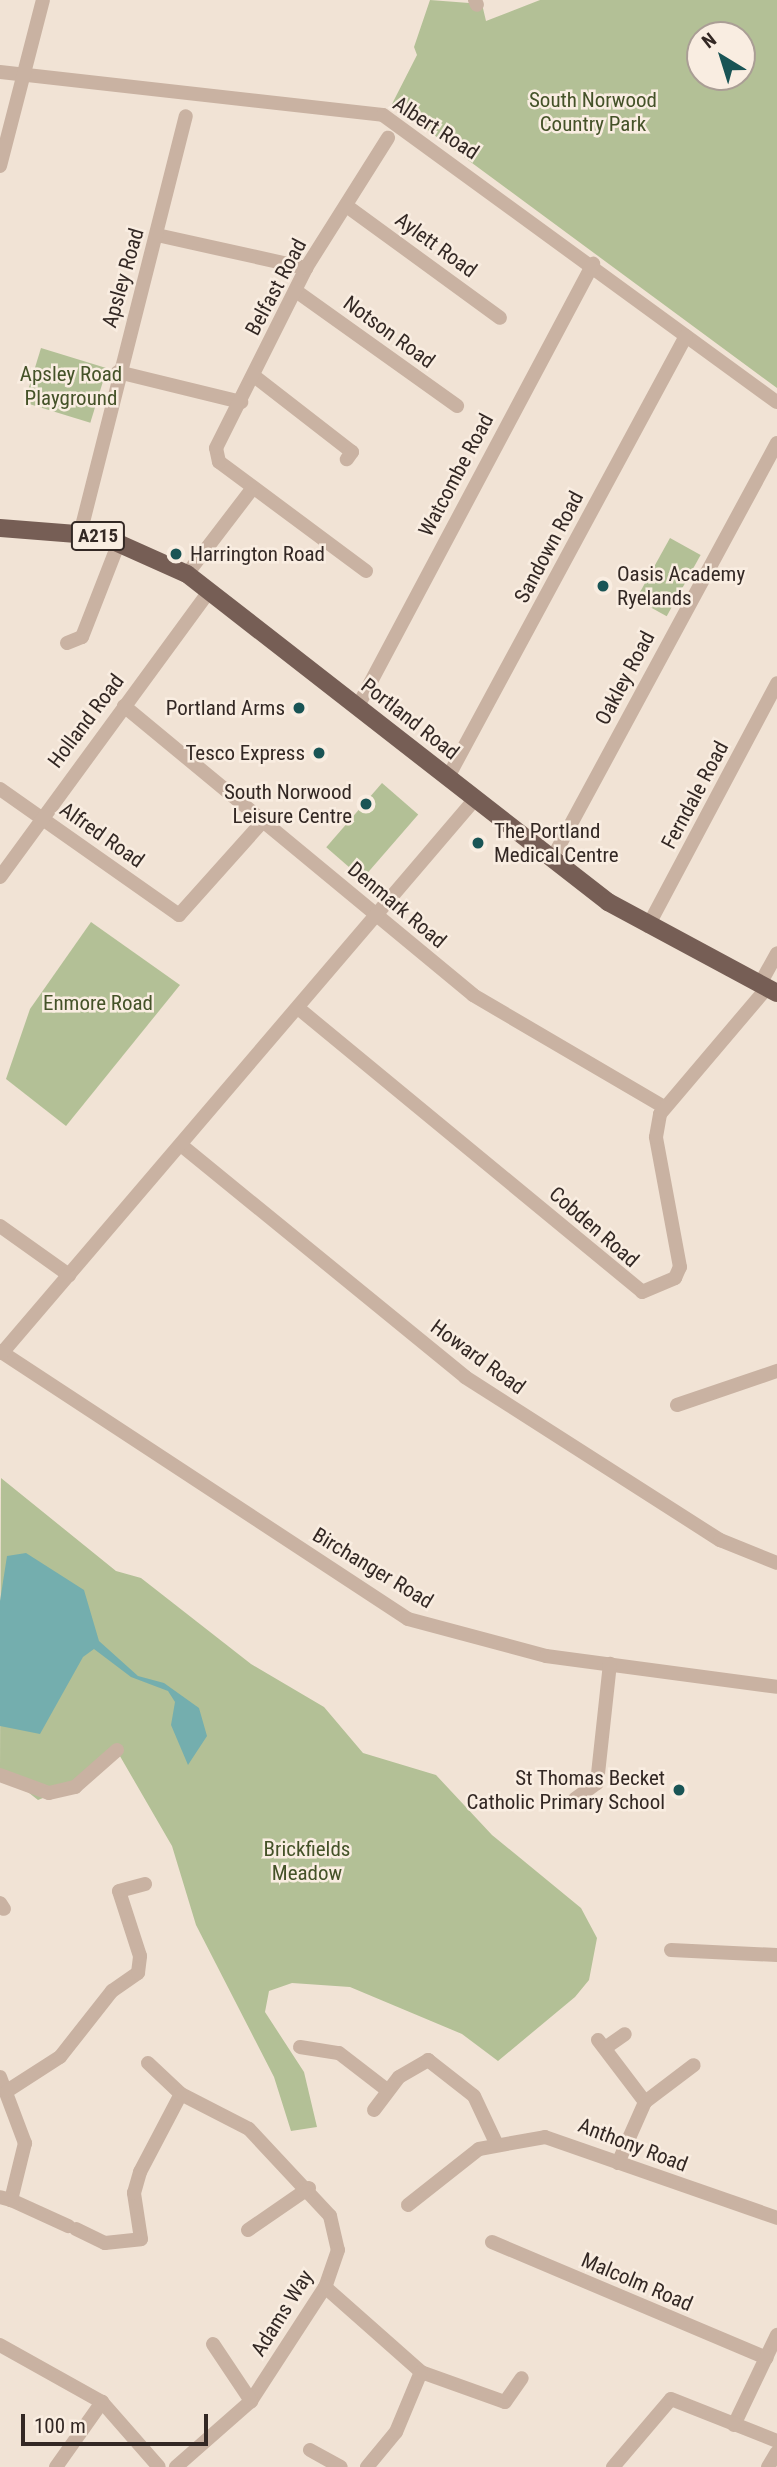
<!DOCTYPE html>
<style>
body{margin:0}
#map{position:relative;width:777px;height:2467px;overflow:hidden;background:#f1e3d5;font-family:"Roboto Condensed",sans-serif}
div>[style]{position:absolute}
.green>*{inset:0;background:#b3c096;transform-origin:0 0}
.water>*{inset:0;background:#74aeae}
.minor>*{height:14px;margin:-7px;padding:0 7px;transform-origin:7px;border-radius:7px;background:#c9b2a2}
.major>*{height:18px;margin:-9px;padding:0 9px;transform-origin:9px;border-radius:9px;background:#765e55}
.dots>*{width:19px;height:19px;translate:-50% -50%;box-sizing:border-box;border:4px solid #f9ede1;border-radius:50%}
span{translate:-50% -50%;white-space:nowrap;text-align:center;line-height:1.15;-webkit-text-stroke:5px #f9ede1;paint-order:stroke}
.shield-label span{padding:2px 5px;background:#f9ede1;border:2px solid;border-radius:5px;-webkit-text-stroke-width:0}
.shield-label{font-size:19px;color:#332824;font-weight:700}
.park-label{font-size:21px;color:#445228}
.street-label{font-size:21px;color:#332824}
.poi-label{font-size:21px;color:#332824}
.left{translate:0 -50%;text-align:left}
.right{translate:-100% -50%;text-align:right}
.north{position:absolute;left:686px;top:21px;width:70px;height:70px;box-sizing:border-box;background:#f9ede1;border:2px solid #aa9e95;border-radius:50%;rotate:322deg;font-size:19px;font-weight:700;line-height:28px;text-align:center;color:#332824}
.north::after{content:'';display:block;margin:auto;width:24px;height:32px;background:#195455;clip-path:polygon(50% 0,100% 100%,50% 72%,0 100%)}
.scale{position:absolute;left:21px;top:2414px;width:187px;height:32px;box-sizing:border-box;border:4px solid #332824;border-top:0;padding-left:9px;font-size:21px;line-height:24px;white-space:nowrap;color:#332824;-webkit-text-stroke:5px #f9ede1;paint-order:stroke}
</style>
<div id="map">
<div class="green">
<i style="clip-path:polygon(evenodd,430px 0,482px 4px,486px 21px,540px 0,777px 0,777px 388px,392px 104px,417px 55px,414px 47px,430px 0,700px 35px,742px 35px,742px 77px,700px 77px,700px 35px)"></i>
<i style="left:41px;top:348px;width:69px;height:57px;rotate:17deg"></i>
<i style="left:670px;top:538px;width:35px;height:70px;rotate:29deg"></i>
<i style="left:382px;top:783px;width:48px;height:85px;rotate:41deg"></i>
<i style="clip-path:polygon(91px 922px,180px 985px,66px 1126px,6px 1079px,30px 1009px)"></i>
<i style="clip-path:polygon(1px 1478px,116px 1571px,141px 1578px,251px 1664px,324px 1707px,363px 1753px,436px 1775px,492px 1835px,581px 1908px,597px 1938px,589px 1980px,575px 1997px,498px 2061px,462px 2034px,350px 1987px,292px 1983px,269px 1991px,265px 2012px,304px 2072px,317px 2127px,291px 2131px,274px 2077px,196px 1925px,172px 1846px,117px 1751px,75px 1785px,38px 1800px,0 1770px)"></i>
</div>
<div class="water">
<i style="clip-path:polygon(26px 1553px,84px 1590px,99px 1641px,138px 1676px,164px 1683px,199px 1708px,207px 1736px,188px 1765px,171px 1725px,175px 1702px,168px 1691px,131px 1677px,94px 1649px,83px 1657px,40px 1734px,0 1726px,0 1601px,7px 1556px)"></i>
</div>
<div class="minor">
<i style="left:475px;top:0;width:5px;rotate:68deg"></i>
<i style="left:0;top:72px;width:385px;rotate:6.4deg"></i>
<i style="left:383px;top:115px;width:487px;rotate:36.1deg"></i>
<i style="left:0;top:166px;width:171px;rotate:-75.5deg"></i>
<i style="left:348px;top:207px;width:188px;rotate:36.1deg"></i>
<i style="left:157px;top:235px;width:153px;rotate:12.5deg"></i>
<i style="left:296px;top:291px;width:198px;rotate:35.5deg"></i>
<i style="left:118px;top:372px;width:127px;rotate:13.7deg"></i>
<i style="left:254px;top:376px;width:124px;rotate:37.8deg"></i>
<i style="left:352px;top:452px;width:9px;rotate:126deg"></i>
<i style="left:80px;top:534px;width:431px;rotate:-75.8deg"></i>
<i style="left:366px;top:571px;width:183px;rotate:-143.4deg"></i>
<i style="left:219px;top:462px;width:14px;rotate:-102deg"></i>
<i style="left:216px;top:448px;width:201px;rotate:-63.4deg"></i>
<i style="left:306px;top:268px;width:154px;rotate:-57.8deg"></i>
<i style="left:187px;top:574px;width:107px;rotate:-52.6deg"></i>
<i style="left:67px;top:643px;width:16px;rotate:-22deg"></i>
<i style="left:82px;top:637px;width:102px;rotate:-68.7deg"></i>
<i style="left:124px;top:706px;width:453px;rotate:39.6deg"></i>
<i style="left:473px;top:995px;width:221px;rotate:30.4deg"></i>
<i style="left:358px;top:706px;width:501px;rotate:-62deg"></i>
<i style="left:448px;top:777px;width:501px;rotate:-61.65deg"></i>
<i style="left:0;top:789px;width:219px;rotate:35.1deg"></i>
<i style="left:179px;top:915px;width:126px;rotate:-48.2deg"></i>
<i style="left:552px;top:859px;width:473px;rotate:-61.6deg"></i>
<i style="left:0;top:877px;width:354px;rotate:-53.8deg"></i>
<i style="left:648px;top:926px;width:275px;rotate:-62deg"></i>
<i style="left:760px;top:984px;width:35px;rotate:-61deg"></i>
<i style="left:298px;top:1008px;width:446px;rotate:39.5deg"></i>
<i style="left:642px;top:1292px;width:36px;rotate:-23deg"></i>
<i style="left:675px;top:1278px;width:12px;rotate:-66deg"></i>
<i style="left:680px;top:1267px;width:132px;rotate:-100.5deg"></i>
<i style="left:656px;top:1137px;width:23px;rotate:-80deg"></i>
<i style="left:660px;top:1114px;width:165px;rotate:-49.7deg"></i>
<i style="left:181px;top:1145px;width:367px;rotate:39.2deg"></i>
<i style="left:465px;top:1377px;width:303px;rotate:32.6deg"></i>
<i style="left:720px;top:1540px;width:61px;rotate:22deg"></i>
<i style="left:0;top:1226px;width:85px;rotate:35.4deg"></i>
<i style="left:0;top:1351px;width:488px;rotate:33.3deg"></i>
<i style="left:408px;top:1619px;width:143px;rotate:15deg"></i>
<i style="left:546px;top:1656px;width:233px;rotate:7.6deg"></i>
<i style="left:2px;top:1353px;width:728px;rotate:-49.51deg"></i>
<i style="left:677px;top:1405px;width:106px;rotate:-18.8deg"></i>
<i style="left:0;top:1775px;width:52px;rotate:20.2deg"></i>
<i style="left:49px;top:1793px;width:27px;rotate:-13deg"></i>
<i style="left:75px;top:1787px;width:56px;rotate:-41.4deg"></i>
<i style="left:575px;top:1799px;width:27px;rotate:-36deg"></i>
<i style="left:597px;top:1783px;width:120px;rotate:-83.8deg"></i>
<i style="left:0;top:1903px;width:7px;rotate:56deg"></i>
<i style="left:671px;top:1950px;width:106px;rotate:2.7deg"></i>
<i style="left:598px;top:2040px;width:78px;rotate:52.8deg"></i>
<i style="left:300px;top:2047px;width:39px;rotate:9deg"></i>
<i style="left:339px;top:2053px;width:61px;rotate:37.6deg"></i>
<i style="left:605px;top:2048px;width:24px;rotate:-35deg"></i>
<i style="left:148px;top:2063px;width:45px;rotate:43.2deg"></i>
<i style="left:0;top:2077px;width:71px;rotate:69.3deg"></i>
<i style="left:25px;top:2143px;width:59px;rotate:103.8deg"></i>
<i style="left:11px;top:2200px;width:11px;rotate:-165deg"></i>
<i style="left:7px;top:2091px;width:63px;rotate:-32.7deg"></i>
<i style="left:60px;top:2057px;width:84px;rotate:-51.8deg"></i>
<i style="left:112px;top:1991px;width:32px;rotate:-35deg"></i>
<i style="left:138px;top:1973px;width:17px;rotate:-83deg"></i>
<i style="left:140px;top:1956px;width:68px;rotate:-107.9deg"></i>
<i style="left:119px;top:1891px;width:27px;rotate:-15deg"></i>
<i style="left:374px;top:2110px;width:41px;rotate:-52.9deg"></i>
<i style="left:399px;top:2077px;width:34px;rotate:-30deg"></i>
<i style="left:428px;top:2060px;width:58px;rotate:38deg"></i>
<i style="left:474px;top:2096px;width:52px;rotate:64.9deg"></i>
<i style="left:618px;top:2163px;width:67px;rotate:-66.1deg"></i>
<i style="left:645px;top:2102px;width:61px;rotate:-37.1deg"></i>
<i style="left:11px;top:2200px;width:63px;rotate:24.5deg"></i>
<i style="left:408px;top:2205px;width:90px;rotate:-38.3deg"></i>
<i style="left:479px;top:2149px;width:67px;rotate:-10.3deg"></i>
<i style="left:545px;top:2137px;width:246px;rotate:19.2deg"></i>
<i style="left:76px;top:2229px;width:32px;rotate:26deg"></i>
<i style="left:105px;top:2243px;width:36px;rotate:-6deg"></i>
<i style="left:141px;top:2239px;width:47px;rotate:-98.7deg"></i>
<i style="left:134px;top:2193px;width:22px;rotate:-74deg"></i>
<i style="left:140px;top:2172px;width:88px;rotate:-62.3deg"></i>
<i style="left:181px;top:2094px;width:76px;rotate:27.2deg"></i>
<i style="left:249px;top:2129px;width:119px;rotate:47deg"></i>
<i style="left:330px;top:2216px;width:35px;rotate:77deg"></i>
<i style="left:338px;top:2250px;width:39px;rotate:109deg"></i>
<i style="left:325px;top:2287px;width:136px;rotate:123deg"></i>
<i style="left:251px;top:2401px;width:100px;rotate:138.7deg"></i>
<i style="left:248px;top:2230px;width:74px;rotate:-34.5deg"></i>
<i style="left:492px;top:2242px;width:298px;rotate:22.9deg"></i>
<i style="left:325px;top:2287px;width:128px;rotate:41.5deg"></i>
<i style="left:421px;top:2372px;width:89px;rotate:19.7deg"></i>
<i style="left:505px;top:2402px;width:29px;rotate:-55deg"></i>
<i style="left:213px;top:2344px;width:69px;rotate:56.3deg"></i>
<i style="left:0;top:2345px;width:117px;rotate:29.2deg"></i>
<i style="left:102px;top:2402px;width:86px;rotate:48.8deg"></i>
<i style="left:734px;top:2425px;width:100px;rotate:-64.5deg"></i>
<i style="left:310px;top:2450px;width:35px;rotate:29deg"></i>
<i style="left:56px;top:2467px;width:80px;rotate:-54.7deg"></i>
<i style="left:367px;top:2467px;width:45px;rotate:-50.4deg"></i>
<i style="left:396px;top:2432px;width:65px;rotate:-67.4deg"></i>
<i style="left:613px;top:2467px;width:89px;rotate:-49.5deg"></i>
<i style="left:671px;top:2399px;width:114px;rotate:21.6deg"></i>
<i style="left:768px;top:2467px;width:17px;rotate:-59deg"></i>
</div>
<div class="major">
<i style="left:0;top:528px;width:102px;rotate:4.5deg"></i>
<i style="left:102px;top:536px;width:93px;rotate:24.1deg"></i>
<i style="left:187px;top:574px;width:534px;rotate:37.92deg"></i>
<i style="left:608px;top:902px;width:192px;rotate:28.3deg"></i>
</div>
<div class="dots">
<i style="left:176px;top:554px;background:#195455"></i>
<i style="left:603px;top:586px;background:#195455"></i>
<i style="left:299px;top:708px;background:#195455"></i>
<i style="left:319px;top:753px;background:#195455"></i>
<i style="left:366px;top:804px;background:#195455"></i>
<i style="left:478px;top:843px;background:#195455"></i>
<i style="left:679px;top:1790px;background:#195455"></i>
</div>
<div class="shield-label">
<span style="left:98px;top:536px">A215</span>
</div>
<div class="park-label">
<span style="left:593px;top:112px">South Norwood<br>Country Park</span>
<span style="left:71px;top:386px">Apsley Road<br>Playground</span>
<span style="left:98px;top:1003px">Enmore Road</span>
<span style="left:307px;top:1861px">Brickfields<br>Meadow</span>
</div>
<div class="street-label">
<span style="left:436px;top:128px;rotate:33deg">Albert Road</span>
<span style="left:436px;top:245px;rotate:36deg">Aylett Road</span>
<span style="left:123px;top:278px;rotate:-74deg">Apsley Road</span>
<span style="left:276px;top:287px;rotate:-62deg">Belfast Road</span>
<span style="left:389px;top:332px;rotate:36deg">Notson Road</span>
<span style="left:456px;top:475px;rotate:-62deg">Watcombe Road</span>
<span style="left:549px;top:547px;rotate:-62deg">Sandown Road</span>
<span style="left:625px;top:678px;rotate:-62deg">Oakley Road</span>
<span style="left:410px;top:719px;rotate:38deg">Portland Road</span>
<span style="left:86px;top:721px;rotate:-53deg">Holland Road</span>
<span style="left:695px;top:795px;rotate:-62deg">Ferndale Road</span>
<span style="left:102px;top:835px;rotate:35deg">Alfred Road</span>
<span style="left:397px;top:905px;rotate:40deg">Denmark Road</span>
<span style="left:594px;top:1227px;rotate:41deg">Cobden Road</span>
<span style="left:478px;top:1357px;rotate:36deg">Howard Road</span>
<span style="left:373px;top:1568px;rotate:31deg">Birchanger Road</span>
<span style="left:633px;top:2145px;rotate:21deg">Anthony Road</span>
<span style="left:637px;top:2282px;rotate:23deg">Malcolm Road</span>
<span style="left:282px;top:2313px;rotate:-58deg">Adams Way</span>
</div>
<div class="poi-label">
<span class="left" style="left:190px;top:554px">Harrington Road</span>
<span class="left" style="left:617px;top:586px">Oasis Academy<br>Ryelands</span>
<span class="right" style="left:285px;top:708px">Portland Arms</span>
<span class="right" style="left:305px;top:753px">Tesco Express</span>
<span class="right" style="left:352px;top:804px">South Norwood<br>Leisure Centre</span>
<span class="left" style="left:494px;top:843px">The Portland<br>Medical Centre</span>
<span class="right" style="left:665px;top:1790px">St Thomas Becket<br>Catholic Primary School</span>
</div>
<div class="north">N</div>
<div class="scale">100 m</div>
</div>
